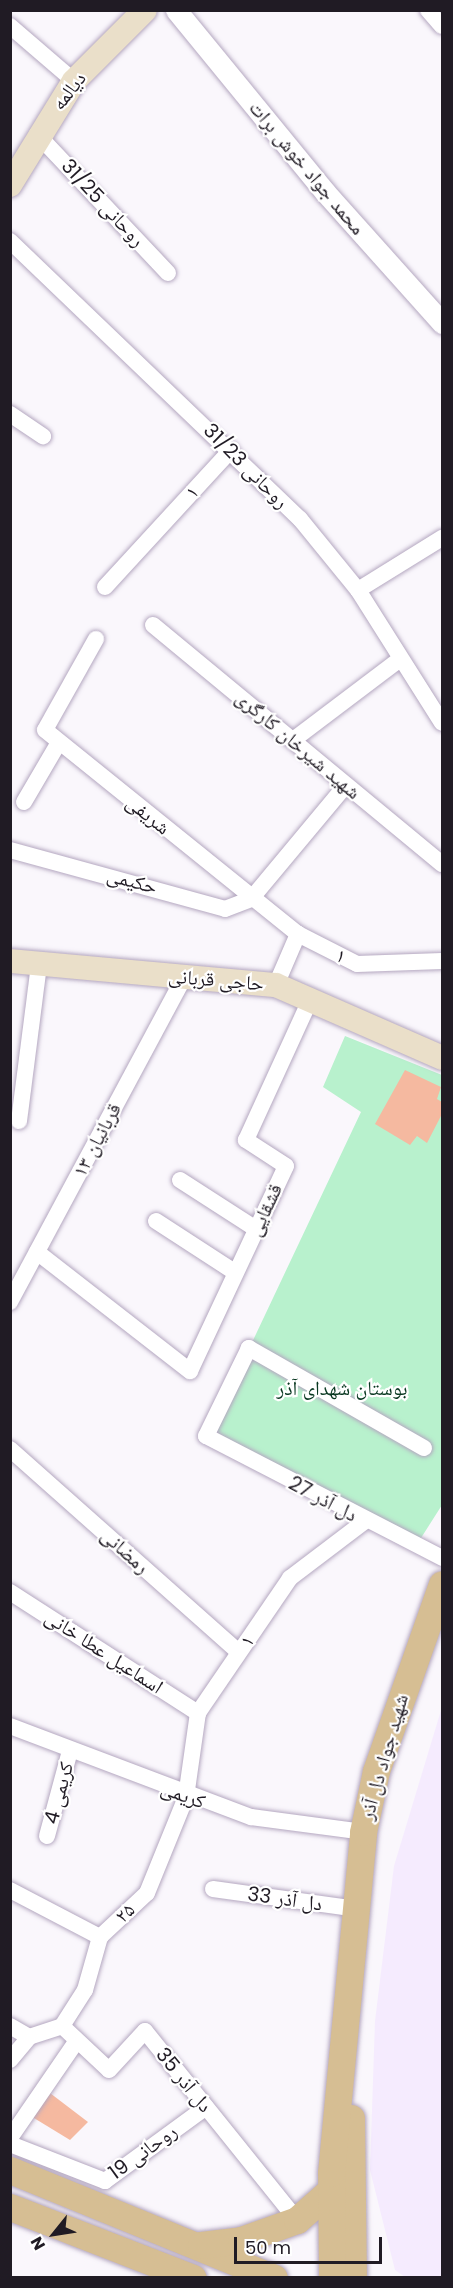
<!DOCTYPE html>
<meta charset="utf-8">
<style>
body{margin:0}
#map{position:relative;width:453px;height:2288px;overflow:hidden;background:#faf7fc;font-family:Poppins,"Noto Naskh Arabic",sans-serif}
div>[style]{position:absolute}
.built>*{inset:0;background:#f5ebfe}
.green>*{inset:0;background:#b8f1cd}
.building>*{inset:0;background:#f5b9a0}
.roads{filter:drop-shadow(0 0 2px #b4a7c0) drop-shadow(0 0 2px #b4a7c0)}
.minor>*{height:16px;margin:-8px;padding:0 8px;transform-origin:8px;border-radius:8px;background:#fff}
.tertiary>*{height:21px;margin:-10.5px;padding:0 10.5px;transform-origin:10.5px;border-radius:10.5px;background:#fff}
.secondary>*{height:24px;margin:-12px;padding:0 12px;transform-origin:12px;border-radius:12px;background:#eadfc9}
.primary>*{height:27px;margin:-13.5px;padding:0 13.5px;transform-origin:13.5px;border-radius:13.5px;background:#d6be93}
span{translate:-50% -50%;white-space:nowrap;text-align:center;line-height:1.15;-webkit-text-stroke:4.5px #fff;paint-order:stroke}
.street-label{font-size:20px;color:#201b24}
.park-label{font-size:20px;color:#093821}
.frame{position:absolute;inset:0;border:12px solid #201b24;pointer-events:none}
.north{position:absolute;left:24px;top:2204px;width:60px;height:60px;-webkit-text-stroke:4px #fff;paint-order:stroke;rotate:240deg;font-size:16px;font-weight:700;line-height:24px;text-align:center;color:#201b24}
.north::after{content:'';display:block;margin:auto;width:21px;height:27px;background:#201b24;clip-path:polygon(50% 0,100% 100%,50% 72%,0 100%)}
.scale{position:absolute;left:234px;top:2237px;width:148px;height:27px;box-sizing:border-box;border:3px solid #201b24;border-top:0;padding-left:8px;font-size:18px;line-height:21px;white-space:nowrap;color:#201b24;-webkit-text-stroke:4px #fff;paint-order:stroke}
</style>
<div id="map">
<div class="built">
<i style="clip-path:polygon(442px 1707px,442px 2277px,405px 2277px,395px 2270px,370px 2170px,375px 2021px,394px 1866px)"></i>
</div>
<div class="green">
<i style="clip-path:polygon(345px 1036px,442px 1075px,442px 1505px,414px 1549px,211px 1429px,361px 1112px,323px 1087px)"></i>
</div>
<div class="building">
<i style="clip-path:polygon(405px 1070px,441px 1087px,437px 1099px,442px 1102px,442px 1114px,427px 1143px,417px 1136px,410px 1145px,375px 1124px)"></i>
<i style="clip-path:polygon(46px 2090px,88px 2122px,70px 2140px,29px 2115px)"></i>
</div>
<div class="roads">
<div class="minor">
<i style="left:428px;top:10px;width:21px;rotate:49deg"></i>
<i style="left:10px;top:26px;width:84px;rotate:40.7deg"></i>
<i style="left:37px;top:134px;width:191px;rotate:46.7deg"></i>
<i style="left:10px;top:241px;width:402px;rotate:43.8deg"></i>
<i style="left:300px;top:519px;width:92px;rotate:50.8deg"></i>
<i style="left:358px;top:590px;width:157px;rotate:57.7deg"></i>
<i style="left:10px;top:414px;width:40px;rotate:34deg"></i>
<i style="left:105px;top:587px;width:186px;rotate:-47.4deg"></i>
<i style="left:358px;top:590px;width:99px;rotate:-31.8deg"></i>
<i style="left:153px;top:625px;width:375px;rotate:39.6deg"></i>
<i style="left:96px;top:639px;width:104px;rotate:119.3deg"></i>
<i style="left:45px;top:730px;width:325px;rotate:38.9deg"></i>
<i style="left:298px;top:934px;width:66px;rotate:27deg"></i>
<i style="left:357px;top:964px;width:85px;rotate:-2deg"></i>
<i style="left:293px;top:740px;width:134px;rotate:-37.1deg"></i>
<i style="left:24px;top:802px;width:69px;rotate:-59.7deg"></i>
<i style="left:10px;top:850px;width:223px;rotate:15.3deg"></i>
<i style="left:225px;top:909px;width:28px;rotate:-21deg"></i>
<i style="left:251px;top:899px;width:148px;rotate:-50.2deg"></i>
<i style="left:276px;top:985px;width:56px;rotate:-66.7deg"></i>
<i style="left:19px;top:1121px;width:158px;rotate:-82.7deg"></i>
<i style="left:180px;top:1180px;width:90px;rotate:32.8deg"></i>
<i style="left:156px;top:1221px;width:95px;rotate:33deg"></i>
<i style="left:37px;top:1252px;width:194px;rotate:37.9deg"></i>
<i style="left:190px;top:1371px;width:226px;rotate:-64.9deg"></i>
<i style="left:286px;top:1166px;width:48px;rotate:-147deg"></i>
<i style="left:246px;top:1140px;width:154px;rotate:-65.4deg"></i>
<i style="left:10px;top:1302px;width:368px;rotate:-61.8deg"></i>
<i style="left:424px;top:1448px;width:202px;rotate:-150.3deg"></i>
<i style="left:249px;top:1348px;width:98px;rotate:116deg"></i>
<i style="left:206px;top:1436px;width:266px;rotate:27.3deg"></i>
<i style="left:10px;top:1449px;width:306px;rotate:41.6deg"></i>
<i style="left:10px;top:1592px;width:224px;rotate:32.8deg"></i>
<i style="left:10px;top:1726px;width:258px;rotate:20.7deg"></i>
<i style="left:251px;top:1817px;width:113px;rotate:7.6deg"></i>
<i style="left:47px;top:1836px;width:88px;rotate:-74.9deg"></i>
<i style="left:213px;top:1889px;width:145px;rotate:7.9deg"></i>
<i style="left:10px;top:1890px;width:102px;rotate:27.6deg"></i>
<i style="left:10px;top:2026px;width:22px;rotate:30deg"></i>
<i style="left:29px;top:2037px;width:35px;rotate:-18deg"></i>
<i style="left:62px;top:2026px;width:43px;rotate:-57.4deg"></i>
<i style="left:85px;top:1990px;width:55px;rotate:-74.2deg"></i>
<i style="left:100px;top:1937px;width:64px;rotate:-43.1deg"></i>
<i style="left:147px;top:1893px;width:104px;rotate:-67.9deg"></i>
<i style="left:186px;top:1797px;width:85px;rotate:-81.9deg"></i>
<i style="left:198px;top:1713px;width:163px;rotate:-55.7deg"></i>
<i style="left:290px;top:1578px;width:94px;rotate:-37.2deg"></i>
<i style="left:62px;top:2026px;width:64px;rotate:43.1deg"></i>
<i style="left:109px;top:2070px;width:53px;rotate:-47.3deg"></i>
<i style="left:145px;top:2031px;width:243px;rotate:51.2deg"></i>
<i style="left:10px;top:2060px;width:30px;rotate:-50deg"></i>
<i style="left:10px;top:2138px;width:116px;rotate:-55.5deg"></i>
<i style="left:10px;top:2144px;width:102px;rotate:21.3deg"></i>
<i style="left:105px;top:2181px;width:125px;rotate:-36.2deg"></i>
</div>
<div class="tertiary">
<i style="left:176px;top:10px;width:235px;rotate:50.7deg"></i>
<i style="left:325px;top:192px;width:176px;rotate:48.2deg"></i>
</div>
<div class="secondary">
<i style="left:10px;top:185px;width:122px;rotate:-58.4deg"></i>
<i style="left:74px;top:81px;width:100px;rotate:-45deg"></i>
<i style="left:10px;top:961px;width:267px;rotate:5.2deg"></i>
<i style="left:276px;top:985px;width:181px;rotate:23.7deg"></i>
</div>
<div class="primary">
<i style="left:351px;top:2118px;width:160px;rotate:89.3deg"></i>
<i style="left:10px;top:2170px;width:285px;rotate:22.2deg"></i>
<i style="left:10px;top:2207px;width:196px;rotate:21.2deg"></i>
<i style="left:201px;top:2245px;width:40px;rotate:-7.1deg"></i>
<i style="left:241px;top:2240px;width:59px;rotate:-19.7deg"></i>
<i style="left:297px;top:2220px;width:45px;rotate:-41.4deg"></i>
<i style="left:332px;top:2278px;width:105px;rotate:-90.5deg"></i>
<i style="left:331px;top:2173px;width:342px;rotate:-84.6deg"></i>
<i style="left:363px;top:1832px;width:62px;rotate:-78deg"></i>
<i style="left:376px;top:1771px;width:198px;rotate:-70.6deg"></i>
</div>
</div>
<div class="street-label">
<span style="left:69px;top:91px;rotate:-52deg">دیالمه</span>
<span style="left:307px;top:168px;rotate:50deg">محمد جواد خوش برات</span>
<span style="left:103px;top:203px;rotate:47deg">روحانی 31/25</span>
<span style="left:246px;top:466px;rotate:45deg">روحانی 31/23</span>
<span style="left:192px;top:492px;rotate:-47deg">۱</span>
<span style="left:298px;top:745px;rotate:40deg">شهید شیرخان کارگری</span>
<span style="left:148px;top:815px;rotate:39deg">شریفی</span>
<span style="left:132px;top:881px;rotate:15deg">حکیمی</span>
<span style="left:341px;top:956px;rotate:27deg">۱</span>
<span style="left:216px;top:980px;rotate:5deg">حاجی قربانی</span>
<span style="left:97px;top:1140px;rotate:-62deg">۱۳ قربانیان</span>
<span style="left:265px;top:1210px;rotate:-65deg">قشقایی</span>
<span style="left:323px;top:1499px;rotate:28deg">دل آذر 27</span>
<span style="left:125px;top:1551px;rotate:42deg">رمضانی</span>
<span style="left:247px;top:1641px;rotate:-56deg">۱</span>
<span style="left:104px;top:1652px;rotate:33deg">اسماعیل عطا خانی</span>
<span style="left:384px;top:1757px;rotate:-74deg">شهید جواد دل آذر</span>
<span style="left:59px;top:1793px;rotate:-75deg">کریمی 4</span>
<span style="left:183px;top:1795px;rotate:20deg">کریمی</span>
<span style="left:285px;top:1899px;rotate:8deg">دل آذر 33</span>
<span style="left:125px;top:1913px;rotate:-43deg">۲۵</span>
<span style="left:184px;top:2080px;rotate:51deg">دل آذر 35</span>
<span style="left:143px;top:2152px;rotate:-36deg">روحانی 19</span>
</div>
<div class="park-label">
<span style="left:342px;top:1388px">بوستان شهدای آذر</span>
</div>
<div class="frame"></div>
<div class="north">N</div>
<div class="scale">50 m</div>
</div>
